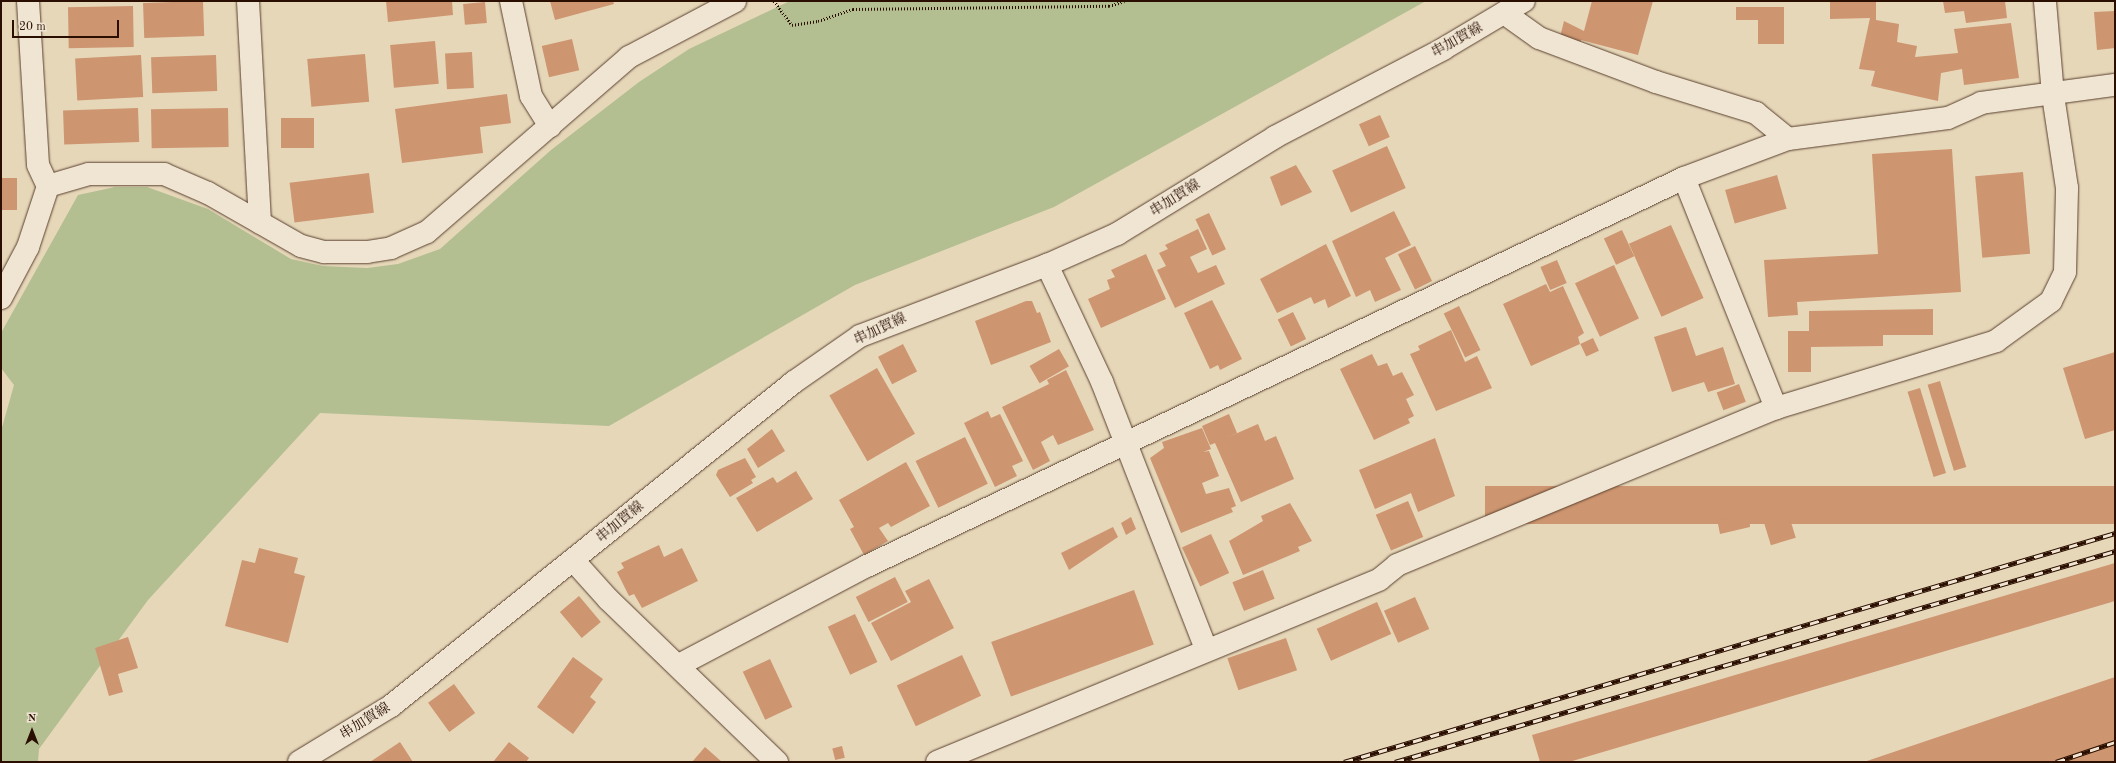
<!DOCTYPE html>
<meta charset="utf-8">
<style>
body{margin:0}
#map{position:relative;width:2116px;height:763px;overflow:hidden;background:#e7d7b9;font-family:"Old Standard TT","Noto Serif JP",serif}
div>[style]{position:absolute}
.green>*{inset:0;background:#b3bf91}
.building>*{inset:0;background:#cd9570;transform-origin:0 0}
.path>*{height:2.5px;margin-top:-1.25px;transform-origin:0;background:repeating-linear-gradient(90deg,#2a0e00 0 1px,transparent 0 3px)}
.roads{filter:drop-shadow(0 0 1px #59402e) drop-shadow(0 0 1px #59402e)}
.street>*{height:22px;margin:-11px;padding:0 11px;transform-origin:11px;border-radius:11px;background:#efe5d2}
.secondary>*{height:22px;margin:-11px;padding:0 11px;transform-origin:11px;border-radius:11px;background:#efe5d2}
.rail>*{height:4.5px;margin-top:-2.25px;transform-origin:0;background:repeating-linear-gradient(90deg,#efe5d2 0 9px,#2a0e00 0 18px);box-sizing:border-box;border-block:1px solid #2a0e00}
span{translate:-50% -50%;white-space:nowrap;text-align:center;line-height:1.15;-webkit-text-stroke:4px #efe5d2;paint-order:stroke}
.street-label{font-size:14px;color:#2a0e00}
.frame{position:absolute;inset:0;border:2px solid #2a0e00;pointer-events:none}
.north{position:absolute;left:12px;top:711px;width:40px;height:40px;-webkit-text-stroke:3px #efe5d2;paint-order:stroke;rotate:0deg;font-size:11px;font-weight:700;line-height:16px;text-align:center;color:#2a0e00}
.north::after{content:'';display:block;margin:auto;width:14px;height:18px;background:#2a0e00;clip-path:polygon(50% 0,100% 100%,50% 72%,0 100%)}
.scale{position:absolute;left:12px;top:20px;width:107px;height:18px;box-sizing:border-box;border:2px solid #2a0e00;border-top:0;padding-left:5px;font-size:12px;line-height:14px;white-space:nowrap;color:#2a0e00;-webkit-text-stroke:3px #efe5d2;paint-order:stroke}
</style>
<div id="map">
<div class="green">
<i style="clip-path:polygon(790px 1px,1426px 1px,1054px 207px,855px 285px,609px 426px,320px 413px,148px 600px,39px 749px,38px 762px,1px 762px,1px 431px,14px 385px,1px 368px,1px 333px,78px 195px,115px 187px,147px 187px,208px 209px,291px 259px,323px 266px,367px 268px,398px 264px,440px 249px,551px 150px,639px 82px,689px 49px)"></i>
</div>
<div class="building">
<i style="left:203px;top:1px;width:35px;height:60px;rotate:88deg"></i>
<i style="clip-path:polygon(386px 1px,452px 1px,453px 15px,388px 22px)"></i>
<i style="clip-path:polygon(550px 1px,613px 1px,614px 4px,555px 20px)"></i>
<i style="clip-path:polygon(1592px 1px,1653px 1px,1638px 55px,1581px 40px,1580px 47px,1559px 41px,1564px 21px,1584px 31px)"></i>
<i style="clip-path:polygon(1830px 1px,1876px 1px,1876px 20px,1899px 24px,1897px 42px,1917px 46px,1915px 57px,1958px 53px,1954px 29px,2011px 23px,2019px 78px,1964px 85px,1962px 69px,1941px 73px,1938px 101px,1871px 86px,1875px 71px,1859px 69px,1870px 18px,1830px 19px)"></i>
<i style="clip-path:polygon(1943px 1px,2005px 1px,2007px 18px,1966px 23px,1964px 11px,1945px 13px)"></i>
<i style="left:485px;top:2px;width:21px;height:22px;rotate:85deg"></i>
<i style="left:133px;top:6px;width:41px;height:65px;rotate:89deg"></i>
<i style="clip-path:polygon(1736px 7px,1784px 7px,1784px 44px,1758px 44px,1758px 20px,1736px 20px)"></i>
<i style="clip-path:polygon(2115px 11px,2115px 48px,2097px 50px,2094px 12px)"></i>
<i style="left:572px;top:39px;width:32px;height:31px;rotate:77deg"></i>
<i style="left:435px;top:41px;width:43px;height:45px;rotate:85deg"></i>
<i style="left:472px;top:52px;width:36px;height:27px;rotate:87deg"></i>
<i style="left:365px;top:54px;width:48px;height:58px;rotate:85deg"></i>
<i style="left:141px;top:55px;width:42px;height:66px;rotate:87deg"></i>
<i style="left:216px;top:55px;width:36px;height:65px;rotate:88deg"></i>
<i style="clip-path:polygon(507px 94px,511px 123px,480px 127px,483px 153px,402px 163px,395px 109px)"></i>
<i style="left:138px;top:108px;width:34px;height:75px;rotate:88deg"></i>
<i style="left:228px;top:108px;width:39px;height:77px;rotate:89deg"></i>
<i style="left:1380px;top:115px;width:24px;height:23px;rotate:66deg"></i>
<i style="left:314px;top:118px;width:30px;height:33px;rotate:90deg"></i>
<i style="left:1387px;top:146px;width:46px;height:60px;rotate:66deg"></i>
<i style="clip-path:polygon(1952px 149px,1961px 292px,1797px 302px,1798px 315px,1768px 317px,1764px 260px,1878px 254px,1872px 154px)"></i>
<i style="clip-path:polygon(1296px 165px,1312px 192px,1281px 206px,1270px 177px)"></i>
<i style="left:2023px;top:172px;width:82px;height:48px;rotate:85deg"></i>
<i style="left:369px;top:173px;width:40px;height:80px;rotate:83deg"></i>
<i style="left:1777px;top:175px;width:35px;height:54px;rotate:74deg"></i>
<i style="left:1px;top:178px;width:16px;height:32px"></i>
<i style="clip-path:polygon(1394px 211px,1411px 245px,1385px 258px,1401px 290px,1375px 302px,1370px 290px,1356px 297px,1332px 241px)"></i>
<i style="left:1209px;top:213px;width:40px;height:15px;rotate:65deg"></i>
<i style="left:1671px;top:225px;width:80px;height:46px;rotate:66deg"></i>
<i style="clip-path:polygon(1198px 229px,1207px 249px,1190px 257px,1198px 273px,1216px 265px,1225px 284px,1175px 308px,1157px 270px,1166px 266px,1159px 253px,1168px 249px,1165px 245px)"></i>
<i style="left:1622px;top:230px;width:29px;height:20px;rotate:65deg"></i>
<i style="clip-path:polygon(1326px 244px,1351px 296px,1328px 308px,1325px 299px,1314px 304px,1311px 297px,1277px 313px,1260px 279px)"></i>
<i style="left:1415px;top:246px;width:39px;height:19px;rotate:64deg"></i>
<i style="clip-path:polygon(1146px 254px,1166px 299px,1101px 328px,1088px 299px,1110px 289px,1107px 280px,1115px 277px,1111px 270px)"></i>
<i style="left:1557px;top:260px;width:25px;height:18px;rotate:67deg"></i>
<i style="left:1614px;top:265px;width:59px;height:43px;rotate:65deg"></i>
<i style="clip-path:polygon(1546px 284px,1550px 292px,1563px 286px,1584px 333px,1578px 337px,1580px 344px,1531px 366px,1503px 304px)"></i>
<i style="clip-path:polygon(1212px 300px,1242px 359px,1220px 370px,1218px 365px,1210px 369px,1184px 313px)"></i>
<i style="clip-path:polygon(1026px 301px,1032px 301px,1037px 313px,1040px 312px,1051px 342px,991px 365px,975px 321px)"></i>
<i style="left:1459px;top:306px;width:49px;height:17px;rotate:64deg"></i>
<i style="clip-path:polygon(1933px 309px,1933px 335px,1883px 335px,1883px 346px,1811px 347px,1811px 372px,1788px 372px,1788px 331px,1809px 331px,1809px 311px)"></i>
<i style="left:1293px;top:312px;width:30px;height:17px;rotate:64deg"></i>
<i style="clip-path:polygon(1686px 327px,1696px 356px,1723px 347px,1735px 384px,1708px 392px,1704px 382px,1672px 392px,1654px 337px)"></i>
<i style="clip-path:polygon(1451px 330px,1465px 362px,1477px 356px,1492px 388px,1436px 411px,1410px 354px,1420px 350px,1418px 346px)"></i>
<i style="left:1593px;top:338px;width:14px;height:14px;rotate:65deg"></i>
<i style="left:903px;top:344px;width:31px;height:28px;rotate:63deg"></i>
<i style="left:1059px;top:349px;width:20px;height:34px;rotate:60deg"></i>
<i style="clip-path:polygon(2115px 352px,2115px 430px,2085px 439px,2063px 368px)"></i>
<i style="clip-path:polygon(1372px 354px,1378px 366px,1387px 363px,1393px 376px,1402px 372px,1414px 395px,1406px 399px,1414px 416px,1408px 419px,1410px 423px,1374px 440px,1340px 369px)"></i>
<i style="left:877px;top:368px;width:76px;height:55px;rotate:60deg"></i>
<i style="clip-path:polygon(1066px 370px,1094px 430px,1058px 445px,1053px 435px,1041px 442px,1050px 461px,1033px 470px,1002px 407px,1049px 384px,1047px 380px)"></i>
<i style="left:1940px;top:381px;width:90px;height:13px;rotate:73deg"></i>
<i style="left:1739px;top:384px;width:19px;height:24px;rotate:69deg"></i>
<i style="left:1920px;top:388px;width:89px;height:13px;rotate:73deg"></i>
<i style="clip-path:polygon(988px 411px,991px 418px,1000px 414px,1023px 461px,1012px 466px,1017px 476px,995px 487px,964px 423px)"></i>
<i style="clip-path:polygon(1229px 414px,1237px 433px,1226px 438px,1258px 424px,1265px 441px,1276px 436px,1294px 479px,1241px 502px,1215px 443px,1210px 445px,1202px 426px)"></i>
<i style="clip-path:polygon(1202px 428px,1211px 449px,1203px 452px,1209px 451px,1219px 476px,1202px 483px,1206px 494px,1229px 488px,1236px 506px,1231px 508px,1233px 512px,1181px 533px,1150px 458px,1164px 448px,1162px 442px)"></i>
<i style="clip-path:polygon(772px 429px,785px 451px,758px 468px,747px 449px)"></i>
<i style="left:965px;top:437px;width:52px;height:55px;rotate:64deg"></i>
<i style="clip-path:polygon(1435px 438px,1455px 496px,1418px 512px,1411px 493px,1375px 509px,1359px 470px)"></i>
<i style="clip-path:polygon(745px 458px,756px 477px,751px 480px,753px 483px,730px 497px,716px 475px,718px 470px)"></i>
<i style="clip-path:polygon(906px 462px,930px 506px,891px 527px,888px 523px,879px 528px,888px 541px,864px 555px,850px 529px,854px 527px,839px 500px)"></i>
<i style="clip-path:polygon(796px 471px,813px 499px,757px 532px,736px 498px,773px 477px,777px 483px)"></i>
<i style="left:2115px;top:486px;width:38px;height:630px;rotate:90deg"></i>
<i style="left:1408px;top:501px;width:39px;height:35px;rotate:67deg"></i>
<i style="clip-path:polygon(1290px 503px,1312px 541px,1298px 547px,1300px 551px,1243px 575px,1229px 541px,1263px 521px,1261px 516px)"></i>
<i style="left:1787px;top:509px;width:30px;height:26px;rotate:73deg"></i>
<i style="clip-path:polygon(1749px 514px,1750px 527px,1720px 534px,1717px 519px)"></i>
<i style="clip-path:polygon(1131px 517px,1136px 529px,1126px 535px,1121px 523px)"></i>
<i style="clip-path:polygon(1113px 527px,1118px 537px,1069px 570px,1061px 553px)"></i>
<i style="left:1211px;top:534px;width:43px;height:32px;rotate:65deg"></i>
<i style="clip-path:polygon(659px 545px,664px 557px,682px 548px,698px 581px,642px 608px,634px 594px,629px 596px,617px 572px,624px 568px,621px 563px)"></i>
<i style="clip-path:polygon(259px 548px,298px 558px,294px 573px,305px 576px,288px 643px,225px 626px,242px 560px,255px 563px)"></i>
<i style="clip-path:polygon(2115px 563px,2115px 601px,1569px 762px,1540px 762px,1532px 735px)"></i>
<i style="left:1263px;top:570px;width:31px;height:33px;rotate:68deg"></i>
<i style="left:895px;top:577px;width:28px;height:44px;rotate:63deg"></i>
<i style="clip-path:polygon(929px 579px,954px 628px,891px 661px,871px 623px,911px 602px,905px 591px)"></i>
<i style="left:1134px;top:590px;width:58px;height:152px;rotate:70deg"></i>
<i style="left:579px;top:596px;width:34px;height:25px;rotate:50deg"></i>
<i style="left:1415px;top:597px;width:35px;height:34px;rotate:66deg"></i>
<i style="left:1377px;top:602px;width:35px;height:66px;rotate:66deg"></i>
<i style="left:855px;top:614px;width:53px;height:30px;rotate:65deg"></i>
<i style="clip-path:polygon(128px 637px,138px 668px,118px 674px,123px 692px,109px 696px,95px 648px)"></i>
<i style="left:1286px;top:638px;width:34px;height:62px;rotate:71deg"></i>
<i style="left:962px;top:655px;width:45px;height:72px;rotate:65deg"></i>
<i style="clip-path:polygon(573px 657px,603px 679px,590px 697px,596px 702px,573px 734px,537px 707px)"></i>
<i style="left:770px;top:659px;width:53px;height:30px;rotate:65deg"></i>
<i style="clip-path:polygon(2115px 677px,2115px 762px,1864px 762px)"></i>
<i style="left:454px;top:684px;width:36px;height:32px;rotate:54deg"></i>
<i style="clip-path:polygon(400px 742px,413px 762px,370px 762px)"></i>
<i style="clip-path:polygon(509px 742px,529px 758px,526px 762px,493px 762px)"></i>
<i style="left:842px;top:746px;width:12px;height:10px;rotate:76deg"></i>
<i style="clip-path:polygon(705px 747px,722px 762px,692px 762px)"></i>
</div>
<div class="path">
<i style="left:774px;top:1px;width:30px;rotate:53deg"></i>
<i style="left:792px;top:25px;width:26px;rotate:-9deg"></i>
<i style="left:818px;top:21px;width:37px;rotate:-19deg"></i>
<i style="left:853px;top:9px;width:256px;rotate:-0.7deg"></i>
<i style="left:1109px;top:6px;width:16px;rotate:-18deg"></i>
</div>
<div class="roads">
<div class="street">
<i style="left:28px;top:1px;width:164px;rotate:86.5deg"></i>
<i style="left:38px;top:165px;width:23px;rotate:65deg"></i>
<i style="left:248px;top:1px;width:222px;rotate:86.9deg"></i>
<i style="left:511px;top:1px;width:97px;rotate:78.1deg"></i>
<i style="left:531px;top:96px;width:36px;rotate:58deg"></i>
<i style="left:1504px;top:13px;width:43px;rotate:35.5deg"></i>
<i style="left:1539px;top:38px;width:125px;rotate:20.6deg"></i>
<i style="left:1656px;top:82px;width:105px;rotate:17.2deg"></i>
<i style="left:1756px;top:113px;width:41px;rotate:39.1deg"></i>
<i style="left:1684px;top:178px;width:248px;rotate:68.2deg"></i>
<i style="left:1047px;top:265px;width:129px;rotate:64.8deg"></i>
<i style="left:1102px;top:382px;width:287px;rotate:68.7deg"></i>
<i style="left:1px;top:298px;width:58px;rotate:-62.1deg"></i>
<i style="left:28px;top:247px;width:64px;rotate:-71.8deg"></i>
<i style="left:48px;top:186px;width:43px;rotate:-16.3deg"></i>
<i style="left:89px;top:174px;width:75px"></i>
<i style="left:164px;top:174px;width:48px;rotate:23.4deg"></i>
<i style="left:208px;top:193px;width:107px;rotate:29.7deg"></i>
<i style="left:301px;top:246px;width:24px;rotate:15deg"></i>
<i style="left:324px;top:252px;width:43px"></i>
<i style="left:367px;top:252px;width:24px;rotate:-9deg"></i>
<i style="left:391px;top:248px;width:39px;rotate:-24deg"></i>
<i style="left:427px;top:232px;width:267px;rotate:-40.9deg"></i>
<i style="left:629px;top:57px;width:120px;rotate:-27.8deg"></i>
<i style="left:573px;top:560px;width:52px;rotate:48.1deg"></i>
<i style="left:608px;top:599px;width:235px;rotate:44deg"></i>
<i style="left:679px;top:665px;width:212px;rotate:-27.8deg"></i>
<i style="left:867px;top:566px;width:904px;rotate:-25.4deg"></i>
<i style="left:1684px;top:178px;width:111px;rotate:-20.6deg"></i>
<i style="left:1788px;top:139px;width:161px;rotate:-7.5deg"></i>
<i style="left:1948px;top:118px;width:36px;rotate:-24deg"></i>
<i style="left:1981px;top:103px;width:135px;rotate:-7.7deg"></i>
<i style="left:937px;top:762px;width:479px;rotate:-22.4deg"></i>
<i style="left:1380px;top:579px;width:22px;rotate:-39deg"></i>
<i style="left:1397px;top:565px;width:410px;rotate:-22.5deg"></i>
<i style="left:1776px;top:408px;width:230px;rotate:-16.9deg"></i>
<i style="left:1996px;top:341px;width:68px;rotate:-36deg"></i>
<i style="left:2051px;top:301px;width:32px;rotate:-64deg"></i>
<i style="left:2065px;top:272px;width:84px;rotate:-88.6deg"></i>
<i style="left:2067px;top:188px;width:94px;rotate:-98.6deg"></i>
<i style="left:2053px;top:95px;width:94px;rotate:-94.9deg"></i>
</div>
<div class="secondary">
<i style="left:299px;top:762px;width:108px;rotate:-31.3deg"></i>
<i style="left:391px;top:706px;width:517px;rotate:-38.8deg"></i>
<i style="left:794px;top:382px;width:80px;rotate:-34.9deg"></i>
<i style="left:860px;top:336px;width:200px;rotate:-20.8deg"></i>
<i style="left:1047px;top:265px;width:77px;rotate:-23.9deg"></i>
<i style="left:1117px;top:234px;width:185px;rotate:-31.5deg"></i>
<i style="left:1275px;top:137px;width:190px;rotate:-27.6deg"></i>
<i style="left:1443px;top:49px;width:94px;rotate:-30.7deg"></i>
</div>
</div>
<div class="rail">
<i style="left:1344px;top:762px;width:804px;rotate:-16.54deg"></i>
<i style="left:1395px;top:762px;width:750px;rotate:-16.33deg"></i>
<i style="left:2056px;top:762px;width:62px;rotate:-18.7deg"></i>
</div>
<div class="street-label">
<span style="left:1457px;top:40px;rotate:-29deg">串加賀線</span>
<span style="left:1175px;top:198px;rotate:-32deg">串加賀線</span>
<span style="left:880px;top:329px;rotate:-25deg">串加賀線</span>
<span style="left:620px;top:522px;rotate:-39deg">串加賀線</span>
<span style="left:365px;top:721px;rotate:-32deg">串加賀線</span>
</div>
<div class="frame"></div>
<div class="north">N</div>
<div class="scale">20 m</div>
</div>
